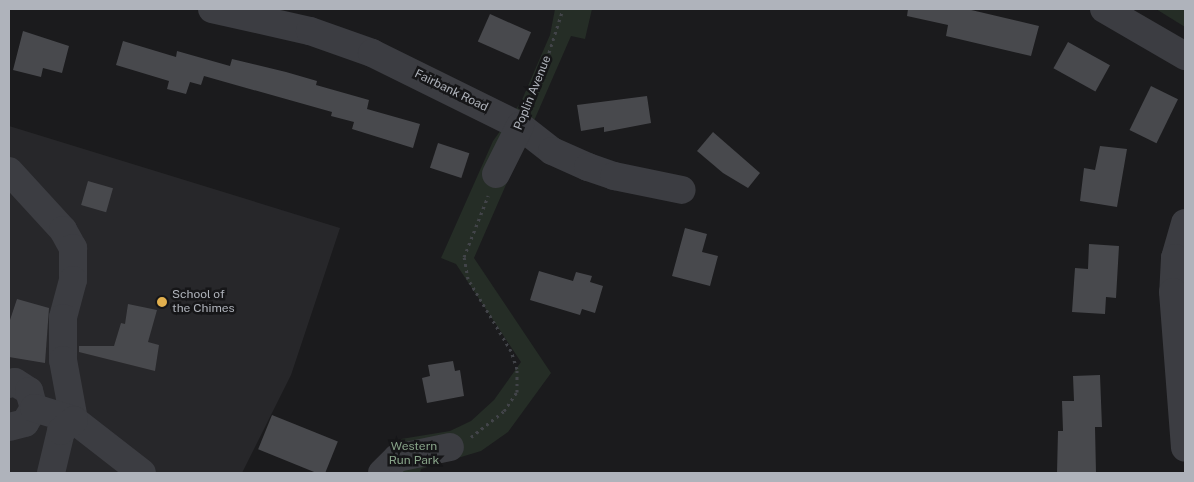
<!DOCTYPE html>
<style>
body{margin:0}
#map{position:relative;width:1194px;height:482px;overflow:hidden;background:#1b1b1d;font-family:"Public Sans",sans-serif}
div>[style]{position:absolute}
.built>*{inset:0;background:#27272a}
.green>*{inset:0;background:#252d26}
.building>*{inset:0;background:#48494d;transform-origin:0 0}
.path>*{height:3px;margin-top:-1.5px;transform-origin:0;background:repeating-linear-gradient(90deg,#424449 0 2.5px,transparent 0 6.5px)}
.minor>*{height:28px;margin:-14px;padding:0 14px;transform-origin:14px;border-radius:14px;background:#3c3d42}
.dots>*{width:14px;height:14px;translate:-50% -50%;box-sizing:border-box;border:2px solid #161618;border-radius:50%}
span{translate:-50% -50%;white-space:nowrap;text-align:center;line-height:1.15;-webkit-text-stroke:5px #161618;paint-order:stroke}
.street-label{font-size:12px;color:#afb3bb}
.poi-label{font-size:12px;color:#afb3bb}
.left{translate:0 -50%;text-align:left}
.park-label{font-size:12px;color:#88a489}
.frame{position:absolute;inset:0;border:10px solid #afb3bb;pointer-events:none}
</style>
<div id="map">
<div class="built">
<i style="clip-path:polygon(9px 126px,340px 228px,291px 375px,242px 473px,9px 473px)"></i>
</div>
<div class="green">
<i style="clip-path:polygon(555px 9px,592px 9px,585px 39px,571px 36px,474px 258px,551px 373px,508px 432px,481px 451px,421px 469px,420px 473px,391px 473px,401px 439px,450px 431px,471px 421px,494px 400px,521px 362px,456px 264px,441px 258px,493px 141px,521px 102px,550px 35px)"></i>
<i style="clip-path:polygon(1156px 9px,1185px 9px,1185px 27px)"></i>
</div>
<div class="building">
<i style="clip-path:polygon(908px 9px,967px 9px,1039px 26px,1031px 56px,946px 36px,948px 25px,907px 16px)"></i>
<i style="left:490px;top:14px;width:45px;height:30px;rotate:24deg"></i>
<i style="clip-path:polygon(23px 31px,69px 46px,62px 73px,43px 68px,41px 77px,13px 70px)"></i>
<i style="clip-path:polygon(123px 41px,176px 57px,177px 51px,230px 66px,232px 59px,286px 72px,317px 81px,316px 85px,369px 100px,367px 109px,420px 124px,413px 148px,352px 129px,354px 122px,331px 116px,332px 112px,204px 76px,201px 85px,190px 82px,186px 94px,167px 89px,169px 81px,116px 65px)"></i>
<i style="left:1068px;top:42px;width:48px;height:30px;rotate:29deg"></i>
<i style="left:1151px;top:86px;width:30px;height:49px;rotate:26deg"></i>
<i style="clip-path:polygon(647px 96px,651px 123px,604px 132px,604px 127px,581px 131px,577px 105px)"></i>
<i style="clip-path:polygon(713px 132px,760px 173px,748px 188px,723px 173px,697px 151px)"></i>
<i style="left:438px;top:143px;width:33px;height:26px;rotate:18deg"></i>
<i style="clip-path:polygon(1100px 146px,1127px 149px,1117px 207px,1080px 201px,1084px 168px,1095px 170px)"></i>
<i style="left:88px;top:181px;width:26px;height:25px;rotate:16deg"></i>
<i style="clip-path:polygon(685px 228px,707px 234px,702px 252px,718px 256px,710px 286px,672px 276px)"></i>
<i style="clip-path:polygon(1089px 244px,1119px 246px,1116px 298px,1106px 297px,1105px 314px,1072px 312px,1075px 268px,1088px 269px)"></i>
<i style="clip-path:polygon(539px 271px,573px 281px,576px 272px,592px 276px,590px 282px,603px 286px,595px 313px,582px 309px,580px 315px,530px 300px)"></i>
<i style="clip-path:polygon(17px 299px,49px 308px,45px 363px,9px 357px,9px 323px)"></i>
<i style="clip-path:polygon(128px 304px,157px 310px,148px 342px,159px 345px,155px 371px,79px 352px,79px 346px,114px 346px,121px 323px,125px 324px)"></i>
<i style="clip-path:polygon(453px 361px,455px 371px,460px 370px,464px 396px,427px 403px,422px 378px,430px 376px,428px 365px)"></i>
<i style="clip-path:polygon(1100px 375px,1102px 427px,1095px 427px,1096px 473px,1057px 473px,1058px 431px,1063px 431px,1062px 401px,1074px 401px,1073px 376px)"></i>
<i style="left:272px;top:415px;width:71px;height:37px;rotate:22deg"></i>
</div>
<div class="path">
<i style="left:528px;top:104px;width:43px;rotate:-66.4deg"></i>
<i style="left:545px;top:65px;width:59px;rotate:-72.2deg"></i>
<i style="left:471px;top:437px;width:42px;rotate:-38.2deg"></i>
<i style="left:504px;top:411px;width:23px;rotate:-56deg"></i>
<i style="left:517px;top:392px;width:23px;rotate:-90deg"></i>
<i style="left:517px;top:369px;width:19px;rotate:-108deg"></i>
<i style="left:511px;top:351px;width:84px;rotate:-120.8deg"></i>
<i style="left:468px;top:279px;width:22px;rotate:-100deg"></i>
<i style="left:464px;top:257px;width:66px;rotate:-68.5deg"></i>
</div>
<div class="minor">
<i style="left:212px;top:9px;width:100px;rotate:12.7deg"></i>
<i style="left:310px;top:31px;width:66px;rotate:19.5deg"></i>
<i style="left:372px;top:53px;width:165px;rotate:26.3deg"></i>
<i style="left:520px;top:126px;width:41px;rotate:38deg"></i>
<i style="left:552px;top:151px;width:39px;rotate:24deg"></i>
<i style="left:588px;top:167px;width:28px;rotate:19deg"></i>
<i style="left:614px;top:176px;width:69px;rotate:11.6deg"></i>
<i style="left:1104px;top:9px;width:94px;rotate:30.1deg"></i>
<i style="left:9px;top:171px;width:80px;rotate:47.5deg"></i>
<i style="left:63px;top:230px;width:21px;rotate:61deg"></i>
<i style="left:73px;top:248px;width:32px;rotate:90deg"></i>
<i style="left:73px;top:280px;width:39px;rotate:105deg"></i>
<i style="left:63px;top:318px;width:42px;rotate:90deg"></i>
<i style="left:63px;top:360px;width:61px;rotate:79.6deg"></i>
<i style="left:496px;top:174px;width:54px;rotate:-63.4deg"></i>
<i style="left:1185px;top:223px;width:36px;rotate:106deg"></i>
<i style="left:1175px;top:258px;width:34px;rotate:93deg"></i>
<i style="left:1173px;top:292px;width:156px;rotate:85.6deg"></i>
<i style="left:9px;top:384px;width:6px;rotate:-18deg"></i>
<i style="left:15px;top:382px;width:17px;rotate:33deg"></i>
<i style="left:29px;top:391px;width:18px;rotate:74deg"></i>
<i style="left:34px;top:408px;width:17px;rotate:121deg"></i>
<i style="left:25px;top:423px;width:16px;rotate:166deg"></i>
<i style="left:34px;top:408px;width:42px;rotate:16.7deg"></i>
<i style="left:74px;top:420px;width:86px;rotate:37.9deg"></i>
<i style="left:51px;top:473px;width:43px;rotate:-76.6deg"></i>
<i style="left:61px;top:431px;width:17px;rotate:-40deg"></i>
<i style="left:382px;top:473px;width:21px;rotate:-45deg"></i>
<i style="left:397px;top:458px;width:54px;rotate:-11.7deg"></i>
</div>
<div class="dots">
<i style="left:162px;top:302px;background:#e3b04e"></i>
</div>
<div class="street-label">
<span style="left:451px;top:91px;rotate:26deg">Fairbank Road</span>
<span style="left:533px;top:93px;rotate:-68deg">Poplin Avenue</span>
</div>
<div class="poi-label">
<span class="left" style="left:172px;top:302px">School of<br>the Chimes</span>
</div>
<div class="park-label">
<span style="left:414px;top:454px">Western<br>Run Park</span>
</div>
<div class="frame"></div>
</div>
